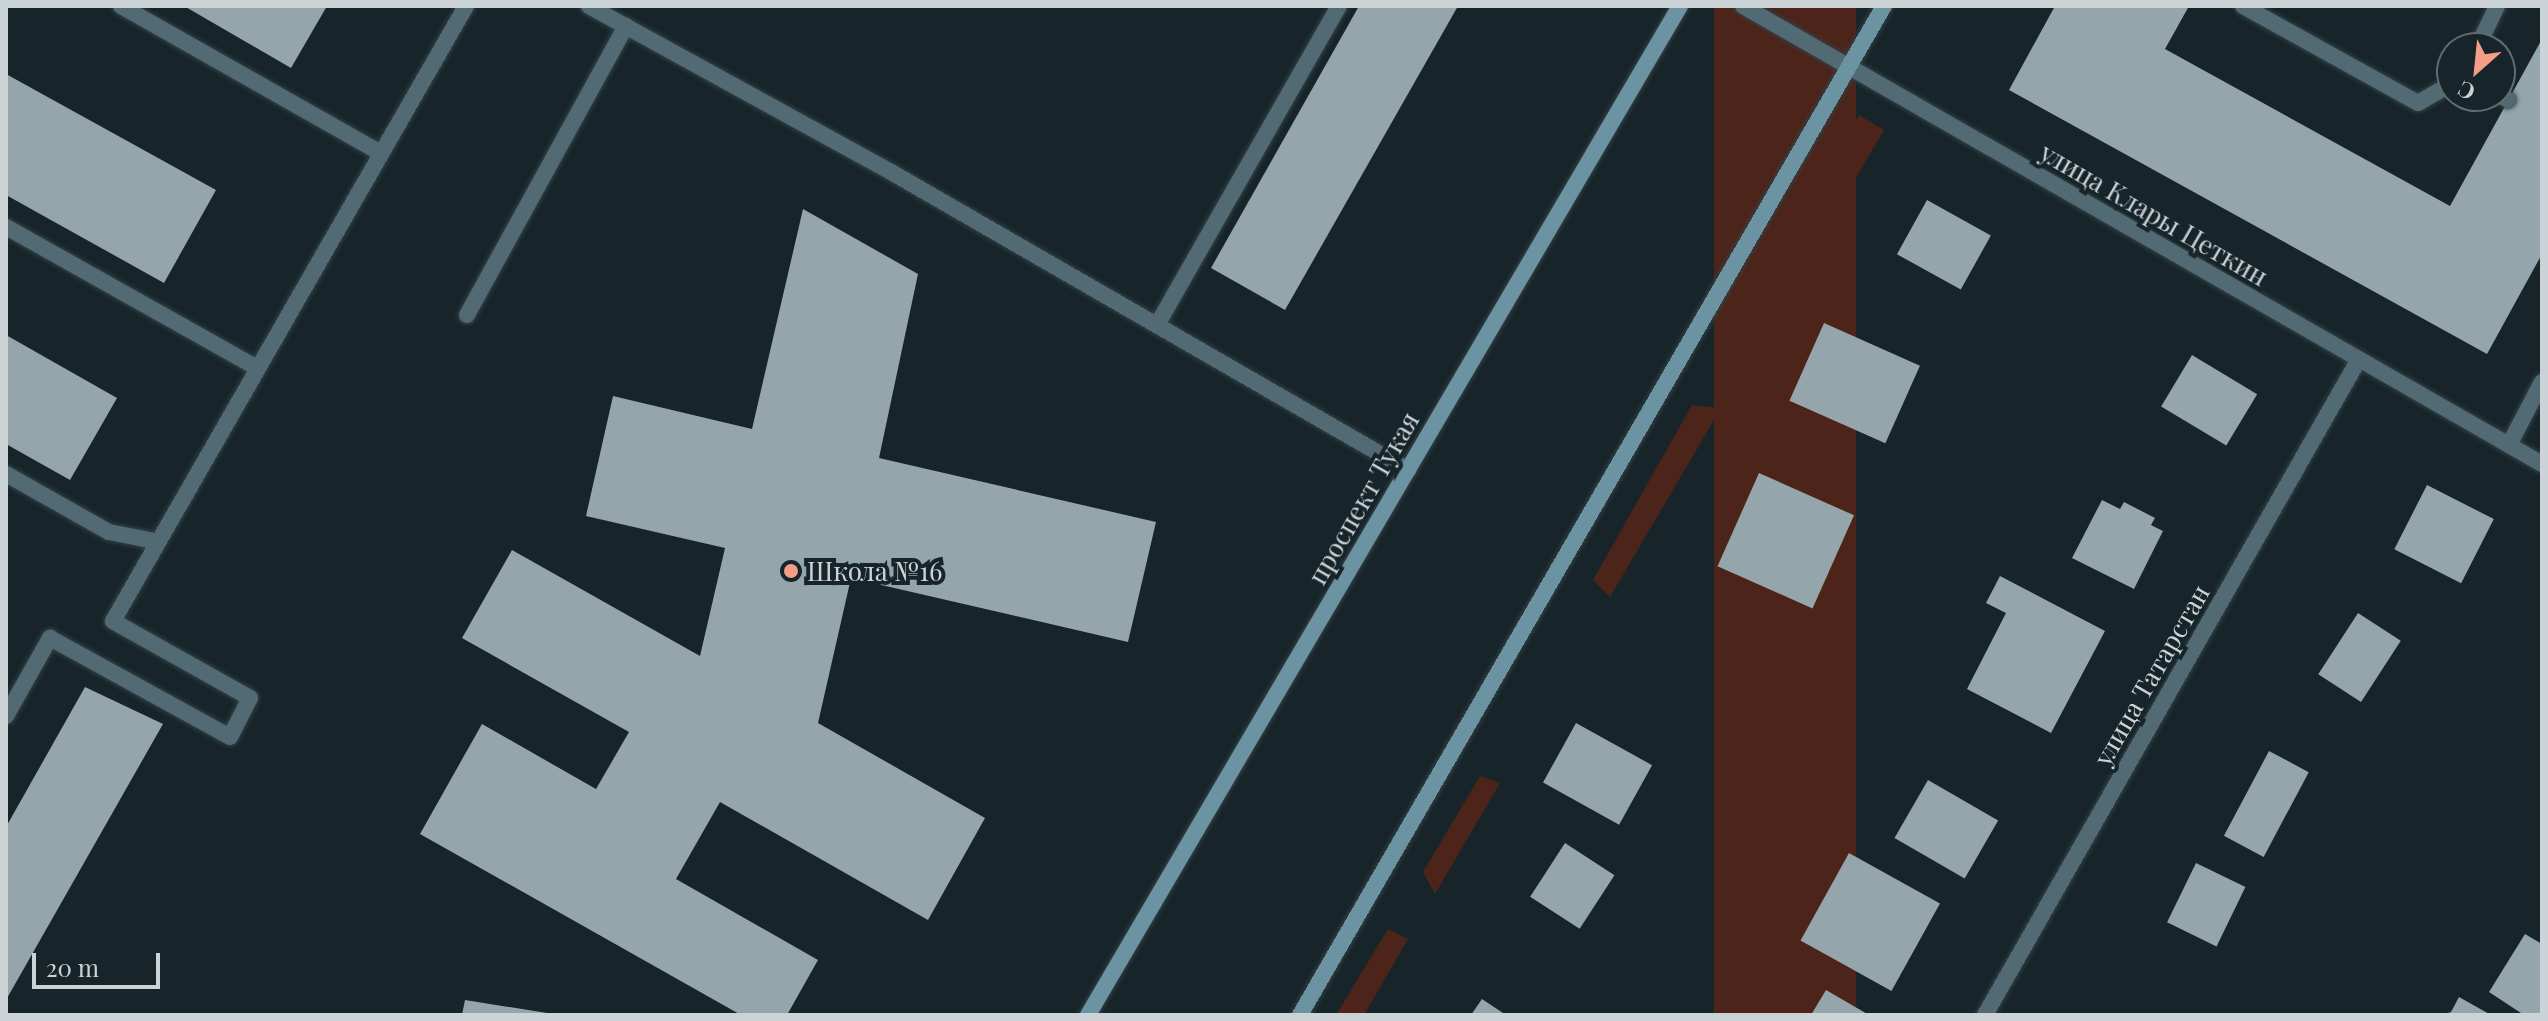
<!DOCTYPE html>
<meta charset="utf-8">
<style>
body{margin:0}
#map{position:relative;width:2548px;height:1021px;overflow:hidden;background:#17252a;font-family:"Playfair Display",serif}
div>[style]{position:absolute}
.green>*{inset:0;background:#4d2419;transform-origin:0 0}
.building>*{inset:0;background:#94a5ab;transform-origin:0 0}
.roads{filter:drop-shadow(0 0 2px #344146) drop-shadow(0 0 2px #344146)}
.service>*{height:16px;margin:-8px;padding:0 8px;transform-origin:8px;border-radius:8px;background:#516a74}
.minor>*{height:16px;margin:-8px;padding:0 8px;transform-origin:8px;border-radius:8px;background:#516a74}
.secondary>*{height:16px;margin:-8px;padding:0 8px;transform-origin:8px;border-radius:8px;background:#6b93a2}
.dots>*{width:22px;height:22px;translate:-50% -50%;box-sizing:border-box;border:4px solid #17252a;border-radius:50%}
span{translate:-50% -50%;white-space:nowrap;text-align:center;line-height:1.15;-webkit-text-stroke:8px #17252a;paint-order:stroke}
.street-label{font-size:26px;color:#cbd3d7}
.poi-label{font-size:26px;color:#cbd3d7}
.left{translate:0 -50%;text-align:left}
.frame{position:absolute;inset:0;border:8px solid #cbd3d7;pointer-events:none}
.north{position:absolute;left:2436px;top:32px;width:80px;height:80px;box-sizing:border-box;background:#17252a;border:2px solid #5f6b6f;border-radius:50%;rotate:207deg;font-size:22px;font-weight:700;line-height:32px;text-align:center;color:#cbd3d7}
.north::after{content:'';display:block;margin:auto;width:28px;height:36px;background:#f49e88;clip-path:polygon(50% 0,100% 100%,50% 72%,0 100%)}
.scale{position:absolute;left:32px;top:953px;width:128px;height:36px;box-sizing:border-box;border:4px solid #cbd3d7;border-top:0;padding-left:10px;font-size:24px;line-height:28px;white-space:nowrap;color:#cbd3d7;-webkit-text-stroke:6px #17252a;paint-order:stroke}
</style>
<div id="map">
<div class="green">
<i style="left:1714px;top:6px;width:142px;height:1168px"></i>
<i style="clip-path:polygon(1859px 115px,1884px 130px,1752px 355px,1741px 328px)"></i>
<i style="clip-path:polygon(1692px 405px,1721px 408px,1610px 597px,1593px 580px)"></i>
<i style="clip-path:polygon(1480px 776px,1500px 783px,1435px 894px,1423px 872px)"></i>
<i style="clip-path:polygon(1388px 929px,1408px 939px,1364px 1015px,1336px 1015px)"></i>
</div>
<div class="building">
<i style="clip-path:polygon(184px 6px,327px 6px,291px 68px)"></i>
<i style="clip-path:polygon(1359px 6px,1458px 6px,1285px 310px,1211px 268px)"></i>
<i style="clip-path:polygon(2055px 6px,2189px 6px,2165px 49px,2450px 206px,2542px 39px,2542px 254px,2487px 354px,2009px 90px)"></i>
<i style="clip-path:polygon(6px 74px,216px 190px,164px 283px,6px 195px)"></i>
<i style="left:1927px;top:200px;width:73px;height:62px;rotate:29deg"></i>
<i style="clip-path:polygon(803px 209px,918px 274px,879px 458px,1156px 522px,1128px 642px,851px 578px,818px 723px,985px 818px,928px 920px,720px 802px,676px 879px,818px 960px,787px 1015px,741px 1015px,420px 834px,482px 724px,596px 789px,629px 732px,462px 638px,512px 550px,700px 656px,725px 548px,586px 516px,613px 396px,752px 429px)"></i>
<i style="left:1824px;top:323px;width:105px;height:85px;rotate:24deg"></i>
<i style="clip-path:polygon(6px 335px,117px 398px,70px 480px,6px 444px)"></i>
<i style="left:2192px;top:355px;width:76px;height:60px;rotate:31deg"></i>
<i style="left:1759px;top:473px;width:104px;height:102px;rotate:24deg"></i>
<i style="left:2427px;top:485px;width:75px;height:72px;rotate:27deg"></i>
<i style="clip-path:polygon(2102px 500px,2120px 509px,2124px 502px,2155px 518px,2151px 525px,2163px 531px,2134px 589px,2072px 558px)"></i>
<i style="clip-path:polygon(2000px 576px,2105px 631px,2051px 733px,1967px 689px,2006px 613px,1986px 603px)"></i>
<i style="left:2358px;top:613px;width:51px;height:73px;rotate:33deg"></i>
<i style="clip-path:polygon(85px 687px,163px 724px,6px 1000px,6px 827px)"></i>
<i style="left:1576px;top:723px;width:87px;height:68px;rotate:29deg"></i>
<i style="left:2269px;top:751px;width:45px;height:96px;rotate:28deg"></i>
<i style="left:1928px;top:780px;width:81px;height:67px;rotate:30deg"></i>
<i style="left:1565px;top:843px;width:59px;height:64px;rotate:33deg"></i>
<i style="left:1849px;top:853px;width:104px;height:100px;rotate:29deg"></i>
<i style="left:2196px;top:863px;width:55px;height:66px;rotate:26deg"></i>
<i style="clip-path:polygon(2525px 934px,2542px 944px,2542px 1015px,2524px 1015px,2489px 992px)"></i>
<i style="clip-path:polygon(1826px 990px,1869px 1015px,1811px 1015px)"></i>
<i style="clip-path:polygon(2459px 997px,2491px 1015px,2442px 1015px,2451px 1012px)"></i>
<i style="clip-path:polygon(1482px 999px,1506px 1015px,1471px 1015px)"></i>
<i style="clip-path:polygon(465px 1000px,547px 1013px,547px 1015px,462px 1015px)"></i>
</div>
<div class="roads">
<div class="service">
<i style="left:121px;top:6px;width:299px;rotate:29.5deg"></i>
<i style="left:589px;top:6px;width:345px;rotate:28.8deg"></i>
<i style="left:891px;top:172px;width:597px;rotate:29.96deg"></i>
<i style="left:2243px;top:6px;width:200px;rotate:29deg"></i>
<i style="left:2418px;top:103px;width:39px;rotate:-30deg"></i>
<i style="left:2477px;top:48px;width:47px;rotate:-64.5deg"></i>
<i style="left:2500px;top:95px;width:9px;rotate:32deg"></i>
<i style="left:6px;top:227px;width:288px;rotate:29.3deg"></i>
<i style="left:467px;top:315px;width:330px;rotate:-61.2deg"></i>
<i style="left:1157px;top:325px;width:367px;rotate:-60.3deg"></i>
<i style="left:2509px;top:445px;width:71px;rotate:-62.4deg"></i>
<i style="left:6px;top:474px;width:118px;rotate:29.4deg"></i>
<i style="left:109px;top:532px;width:47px;rotate:11.1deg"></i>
<i style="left:6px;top:716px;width:90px;rotate:-60.6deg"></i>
<i style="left:50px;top:638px;width:205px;rotate:28.8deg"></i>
<i style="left:230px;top:737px;width:44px;rotate:-62.9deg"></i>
<i style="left:250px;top:698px;width:157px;rotate:-150.7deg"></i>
<i style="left:113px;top:621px;width:709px;rotate:-60.14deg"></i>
</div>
<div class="minor">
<i style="left:1743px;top:6px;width:921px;rotate:29.82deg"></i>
<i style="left:1985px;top:1015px;width:755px;rotate:-60.31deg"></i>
</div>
<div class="secondary">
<i style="left:1088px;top:1015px;width:1170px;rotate:-59.6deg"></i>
<i style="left:1300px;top:1015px;width:1166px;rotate:-59.94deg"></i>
</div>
</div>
<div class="dots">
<i style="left:791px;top:571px;background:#f49e88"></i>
</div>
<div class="street-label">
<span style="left:2154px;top:214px;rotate:30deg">улица Клары Цеткин</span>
<span style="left:1363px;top:498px;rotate:-60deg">проспект Тукая</span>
<span style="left:2151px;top:675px;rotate:-60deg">улица Татарстан</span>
</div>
<div class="poi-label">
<span class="left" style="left:807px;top:571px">Школа №16</span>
</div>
<div class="frame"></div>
<div class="north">С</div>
<div class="scale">20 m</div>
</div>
